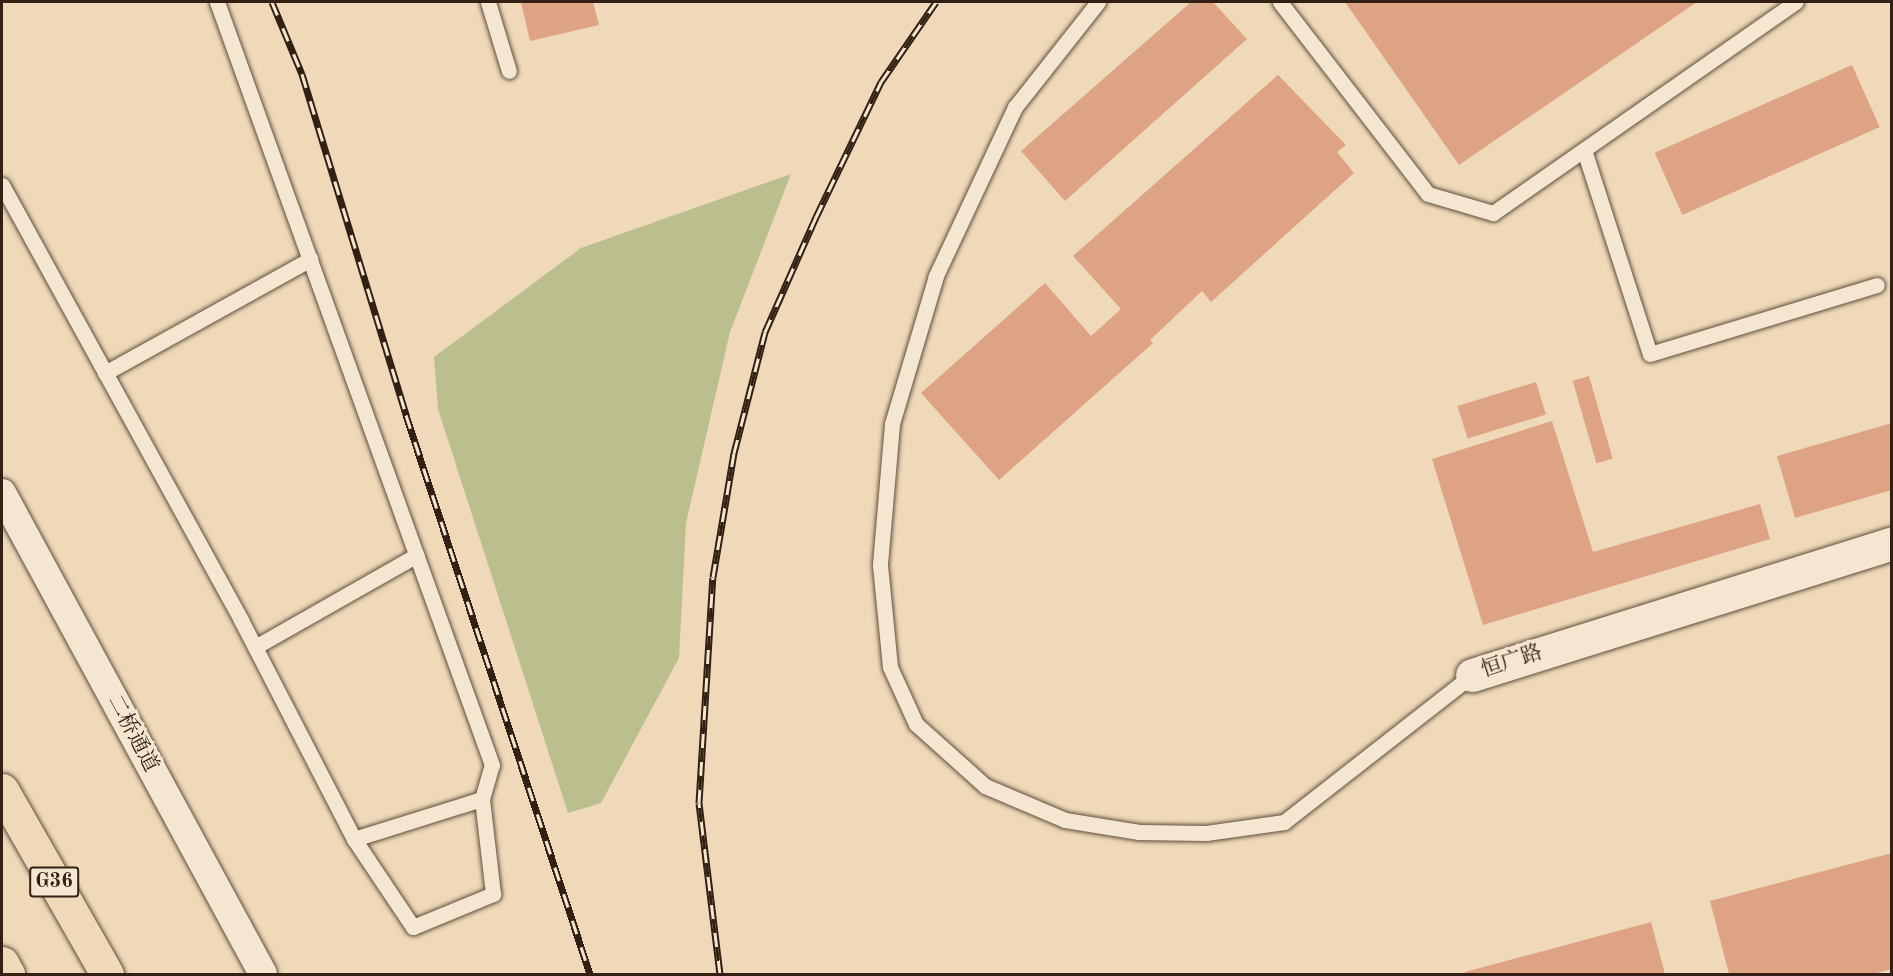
<!DOCTYPE html>
<meta charset="utf-8">
<style>
body{margin:0}
#map{position:relative;width:1893px;height:976px;overflow:hidden;background:#efd9b9;font-family:"Old Standard TT","Noto Serif SC",serif}
div>[style]{position:absolute}
.green>*{inset:0;background:#bbbf8e}
.building>*{inset:0;background:#dea385;transform-origin:0 0}
.roads{filter:drop-shadow(0 0 2px #604e3c) drop-shadow(0 0 2px #604e3c)}
.lane>*{height:15px;margin:-7.5px;padding:0 7.5px;transform-origin:7.5px;border-radius:7.5px;background:#f5e6d2}
.street>*{height:28px;margin:-14px;padding:0 14px;transform-origin:14px;border-radius:14px;background:#f5e6d2}
.secondary>*{height:33px;margin:-16.5px;padding:0 16.5px;transform-origin:16.5px;border-radius:16.5px;background:#f5e6d2}
.highway>*{height:33px;margin:-16.5px;padding:0 16.5px;transform-origin:16.5px;border-radius:16.5px;background:#efd9b9}
.rail>*{height:7px;margin-top:-3.5px;transform-origin:0;background:repeating-linear-gradient(90deg,#f5e6d2 0 14px,#312013 0 28px);box-sizing:border-box;border-block:2px solid #312013}
span{translate:-50% -50%;white-space:nowrap;text-align:center;line-height:1.15;-webkit-text-stroke:6px #f5e6d2;paint-order:stroke}
.shield-label span{padding:2px 4px;background:#f5e6d2;border:2px solid;border-radius:4px;-webkit-text-stroke-width:0}
.shield-label{font-size:20px;color:#312013;font-weight:700}
.street-label{font-size:21px;color:#312013}
.frame{position:absolute;inset:0;border:3px solid #312013;pointer-events:none}
</style>
<div id="map">
<div class="green">
<i style="clip-path:polygon(791px 174px,730px 332px,686px 523px,679px 658px,601px 803px,568px 813px,438px 409px,434px 357px,581px 248px)"></i>
</div>
<div class="building">
<i style="clip-path:polygon(521px 2px,593px 2px,599px 25px,530px 41px)"></i>
<i style="clip-path:polygon(1191px 2px,1213px 2px,1247px 39px,1065px 201px,1021px 151px)"></i>
<i style="clip-path:polygon(1345px 2px,1697px 2px,1459px 165px)"></i>
<i style="left:1852px;top:65px;width:68px;height:216px;rotate:66deg"></i>
<i style="clip-path:polygon(1278px 75px,1346px 145px,1337px 152px,1354px 173px,1211px 302px,1202px 291px,1150px 340px,1153px 343px,999px 480px,921px 393px,1045px 283px,1091px 336px,1121px 309px,1073px 256px)"></i>
<i style="left:1589px;top:376px;width:86px;height:17px;rotate:74deg"></i>
<i style="left:1536px;top:382px;width:34px;height:82px;rotate:73deg"></i>
<i style="clip-path:polygon(1552px 421px,1593px 552px,1760px 504px,1770px 539px,1483px 625px,1432px 459px)"></i>
<i style="clip-path:polygon(1892px 423px,1892px 490px,1795px 518px,1777px 456px)"></i>
<i style="clip-path:polygon(1892px 853px,1892px 969px,1873px 974px,1729px 974px,1710px 901px)"></i>
<i style="clip-path:polygon(1651px 922px,1665px 974px,1465px 974px,1465px 972px)"></i>
</div>
<div class="roads">
<div class="lane">
<i style="left:488px;top:2px;width:72px;rotate:73.1deg"></i>
<i style="left:1098px;top:2px;width:134px;rotate:128.3deg"></i>
<i style="left:1015px;top:107px;width:187px;rotate:115.1deg"></i>
<i style="left:936px;top:276px;width:154px;rotate:106.6deg"></i>
<i style="left:892px;top:424px;width:142px;rotate:94.9deg"></i>
<i style="left:880px;top:565px;width:102px;rotate:84.4deg"></i>
<i style="left:890px;top:667px;width:63px;rotate:65.5deg"></i>
<i style="left:916px;top:724px;width:93px;rotate:41.9deg"></i>
<i style="left:985px;top:786px;width:87px;rotate:23deg"></i>
<i style="left:1065px;top:820px;width:75px;rotate:9.2deg"></i>
<i style="left:1139px;top:832px;width:67px;rotate:0.9deg"></i>
<i style="left:1206px;top:833px;width:79px;rotate:-8deg"></i>
<i style="left:1284px;top:822px;width:239px;rotate:-38deg"></i>
<i style="left:1280px;top:2px;width:242px;rotate:52.4deg"></i>
<i style="left:1428px;top:194px;width:68px;rotate:16.3deg"></i>
<i style="left:1493px;top:213px;width:369px;rotate:-34.9deg"></i>
<i style="left:1584px;top:150px;width:214px;rotate:72.1deg"></i>
<i style="left:1650px;top:354px;width:237px;rotate:-16.9deg"></i>
<i style="left:2px;top:185px;width:496px;rotate:61.2deg"></i>
<i style="left:241px;top:620px;width:246px;rotate:62.7deg"></i>
<i style="left:354px;top:839px;width:134px;rotate:-17.4deg"></i>
<i style="left:482px;top:799px;width:35px;rotate:-74deg"></i>
<i style="left:492px;top:765px;width:811px;rotate:-109.82deg"></i>
<i style="left:105px;top:373px;width:235px;rotate:-29deg"></i>
<i style="left:255px;top:647px;width:186px;rotate:-29.6deg"></i>
<i style="left:354px;top:839px;width:106px;rotate:56.2deg"></i>
<i style="left:413px;top:927px;width:87px;rotate:-22.4deg"></i>
<i style="left:493px;top:894px;width:96px;rotate:-96.6deg"></i>
</div>
<div class="street">
<i style="left:2px;top:493px;width:547px;rotate:61.51deg"></i>
</div>
<div class="secondary">
<i style="left:1472px;top:675px;width:440px;rotate:-17.4deg"></i>
</div>
<div class="highway">
<i style="left:2px;top:790px;width:212px;rotate:60.3deg"></i>
<i style="left:2px;top:963px;width:13px;rotate:61deg"></i>
</div>
</div>
<div class="rail">
<i style="left:272px;top:2px;width:78px;rotate:67.4deg"></i>
<i style="left:302px;top:74px;width:357px;rotate:73deg"></i>
<i style="left:406px;top:415px;width:589px;rotate:71.78deg"></i>
<i style="left:720px;top:974px;width:172px;rotate:-97deg"></i>
<i style="left:699px;top:803px;width:226px;rotate:-86.5deg"></i>
<i style="left:713px;top:577px;width:126px;rotate:-80.4deg"></i>
<i style="left:734px;top:453px;width:125px;rotate:-75.6deg"></i>
<i style="left:765px;top:332px;width:126px;rotate:-66.1deg"></i>
<i style="left:816px;top:217px;width:150px;rotate:-64.3deg"></i>
<i style="left:881px;top:82px;width:97px;rotate:-55.5deg"></i>
</div>
<div class="shield-label">
<span style="left:54px;top:882px">G36</span>
</div>
<div class="street-label">
<span style="left:1512px;top:662px;rotate:-18deg">恒广路</span>
<span style="left:132px;top:734px;rotate:62deg">二桥通道</span>
</div>
<div class="frame"></div>
</div>
